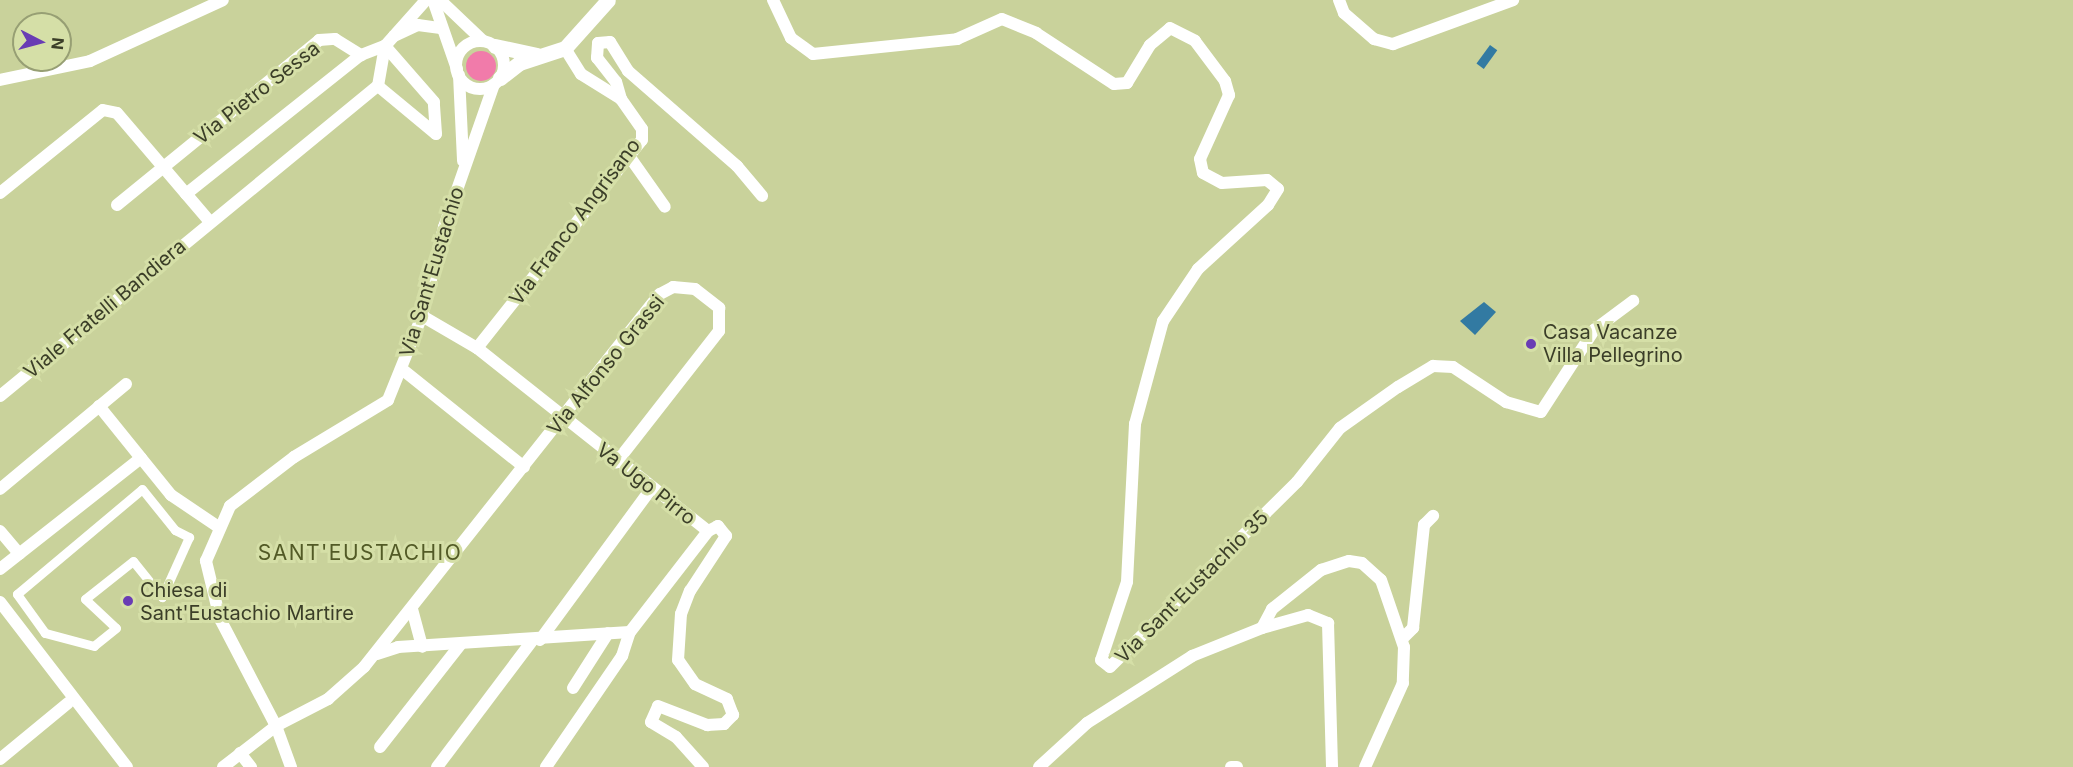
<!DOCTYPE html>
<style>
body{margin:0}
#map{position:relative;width:2073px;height:767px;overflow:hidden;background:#c9d29b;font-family:Inter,sans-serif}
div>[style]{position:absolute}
.green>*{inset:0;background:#f17baa}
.round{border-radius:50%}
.water>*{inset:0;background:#327aa2;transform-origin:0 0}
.pedestrian>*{height:9px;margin:-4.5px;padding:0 4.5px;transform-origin:4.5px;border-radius:4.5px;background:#fff}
.minor>*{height:12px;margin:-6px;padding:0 6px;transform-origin:6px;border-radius:6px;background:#fff}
.minor>.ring{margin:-6px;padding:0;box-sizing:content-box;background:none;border:12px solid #fff;border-radius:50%}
.tertiary>*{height:15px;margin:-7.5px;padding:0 7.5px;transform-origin:7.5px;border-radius:7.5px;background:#fff}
.dots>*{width:16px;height:16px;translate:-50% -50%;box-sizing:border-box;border:3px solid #d5dfa7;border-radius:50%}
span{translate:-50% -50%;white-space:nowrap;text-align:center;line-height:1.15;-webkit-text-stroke:6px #d5dfa7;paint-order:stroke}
.street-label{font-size:20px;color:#3b3e28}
.poi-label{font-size:20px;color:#3b3e28}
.left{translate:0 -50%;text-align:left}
.neighbourhood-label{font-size:21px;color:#525a26;letter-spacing:1.5px}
.north{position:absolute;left:12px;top:12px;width:60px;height:60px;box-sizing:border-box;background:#d5dfa7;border:2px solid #979f74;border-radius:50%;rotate:96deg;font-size:16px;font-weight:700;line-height:24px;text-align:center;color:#3b3e28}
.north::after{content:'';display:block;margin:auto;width:21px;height:27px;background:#693cb4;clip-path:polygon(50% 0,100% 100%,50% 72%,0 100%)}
</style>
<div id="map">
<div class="green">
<i class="round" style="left:466px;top:51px;width:30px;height:30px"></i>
</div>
<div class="water">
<i style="left:1490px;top:45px;width:9px;height:23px;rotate:36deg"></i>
<i style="clip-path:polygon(1484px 302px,1496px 312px,1475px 335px,1460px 321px)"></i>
</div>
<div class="pedestrian">
<i style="left:142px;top:489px;width:53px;rotate:51.2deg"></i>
<i style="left:175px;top:530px;width:16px;rotate:27deg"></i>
<i style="left:189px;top:537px;width:66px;rotate:114.2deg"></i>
<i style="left:162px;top:597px;width:46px;rotate:-128.9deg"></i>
<i style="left:133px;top:561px;width:61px;rotate:141.6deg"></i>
<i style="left:85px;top:599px;width:42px;rotate:43.1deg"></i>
<i style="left:116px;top:628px;width:28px;rotate:141deg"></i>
<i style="left:94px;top:646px;width:51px;rotate:-165.1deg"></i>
<i style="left:45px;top:633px;width:48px;rotate:-125.7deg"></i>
<i style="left:17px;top:594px;width:163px;rotate:-40deg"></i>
</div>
<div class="minor">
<i style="left:433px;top:0;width:73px;rotate:70.8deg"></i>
<i style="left:440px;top:0;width:59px;rotate:43.6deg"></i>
<i style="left:773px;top:0;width:42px;rotate:64.7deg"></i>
<i style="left:791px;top:38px;width:27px;rotate:36deg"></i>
<i style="left:813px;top:54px;width:145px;rotate:-5.9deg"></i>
<i style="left:957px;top:39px;width:49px;rotate:-24deg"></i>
<i style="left:1002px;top:19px;width:37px;rotate:22deg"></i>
<i style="left:1036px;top:33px;width:93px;rotate:33.2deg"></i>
<i style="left:1114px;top:84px;width:13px;rotate:-4deg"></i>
<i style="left:1127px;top:83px;width:44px;rotate:-58.8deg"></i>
<i style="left:1150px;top:45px;width:26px;rotate:-40deg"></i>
<i style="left:1170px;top:28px;width:28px;rotate:27deg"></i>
<i style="left:1195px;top:41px;width:50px;rotate:53.1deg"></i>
<i style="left:1225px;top:81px;width:15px;rotate:74deg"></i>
<i style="left:1229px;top:95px;width:70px;rotate:114.4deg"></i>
<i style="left:1200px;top:159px;width:14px;rotate:78deg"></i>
<i style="left:1203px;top:173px;width:21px;rotate:28deg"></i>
<i style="left:1222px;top:183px;width:45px;rotate:-3.8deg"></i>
<i style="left:1267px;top:180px;width:14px;rotate:39deg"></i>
<i style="left:1278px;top:189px;width:19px;rotate:122deg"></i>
<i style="left:1268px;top:205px;width:95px;rotate:137.6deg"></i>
<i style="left:1198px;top:269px;width:63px;rotate:123.9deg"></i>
<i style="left:1163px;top:321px;width:107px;rotate:105.2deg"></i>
<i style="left:1135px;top:424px;width:158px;rotate:92.9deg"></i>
<i style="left:1127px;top:582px;width:82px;rotate:108.4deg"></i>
<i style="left:1101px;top:660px;width:11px;rotate:38deg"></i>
<i style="left:1110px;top:667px;width:263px;rotate:-44.7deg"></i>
<i style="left:1297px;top:482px;width:69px;rotate:-51.5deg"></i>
<i style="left:1340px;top:428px;width:71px;rotate:-35.3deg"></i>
<i style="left:1398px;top:387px;width:41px;rotate:-31deg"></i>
<i style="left:1433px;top:366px;width:20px;rotate:3deg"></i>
<i style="left:1453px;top:367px;width:64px;rotate:33.4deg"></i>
<i style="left:1506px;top:402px;width:36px;rotate:16deg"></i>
<i style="left:1541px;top:412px;width:98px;rotate:-57.1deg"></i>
<i style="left:1594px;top:330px;width:49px;rotate:-36.6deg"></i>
<i style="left:1339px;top:0;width:14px;rotate:69deg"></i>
<i style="left:1344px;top:13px;width:40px;rotate:41deg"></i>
<i style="left:1374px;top:39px;width:20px;rotate:15deg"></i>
<i style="left:1393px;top:44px;width:128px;rotate:-20.1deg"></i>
<i style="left:394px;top:36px;width:26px;rotate:-25deg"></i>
<i style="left:418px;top:25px;width:21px;rotate:8deg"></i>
<i class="ring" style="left:456px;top:41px;width:36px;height:36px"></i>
<i style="left:459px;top:75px;width:86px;rotate:87.3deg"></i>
<i style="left:0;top:80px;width:92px;rotate:-11.9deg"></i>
<i style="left:90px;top:61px;width:146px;rotate:-24.6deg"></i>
<i style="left:378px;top:86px;width:75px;rotate:39.6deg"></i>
<i style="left:436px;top:134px;width:32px;rotate:-94deg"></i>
<i style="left:434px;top:102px;width:74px;rotate:-131.2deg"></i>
<i style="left:621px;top:99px;width:18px;rotate:-106deg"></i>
<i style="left:616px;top:82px;width:31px;rotate:-128deg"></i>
<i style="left:597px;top:58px;width:15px;rotate:-86deg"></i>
<i style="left:598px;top:43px;width:12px;rotate:-5deg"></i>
<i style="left:610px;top:42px;width:34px;rotate:58deg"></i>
<i style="left:628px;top:71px;width:145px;rotate:41.1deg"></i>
<i style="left:737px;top:166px;width:39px;rotate:50deg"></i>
<i style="left:629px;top:156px;width:62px;rotate:54.8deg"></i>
<i style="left:0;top:193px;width:132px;rotate:-38.9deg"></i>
<i style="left:103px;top:110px;width:14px;rotate:12deg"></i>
<i style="left:117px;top:113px;width:143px;rotate:49.5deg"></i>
<i style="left:186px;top:194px;width:223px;rotate:-38.5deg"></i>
<i style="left:117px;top:205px;width:261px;rotate:-39.2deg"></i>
<i style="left:319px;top:40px;width:16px;rotate:-4deg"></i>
<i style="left:335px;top:39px;width:31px;rotate:32deg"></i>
<i style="left:361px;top:55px;width:26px;rotate:-21deg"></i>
<i style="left:385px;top:46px;width:62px;rotate:-48.3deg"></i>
<i style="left:477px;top:348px;width:265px;rotate:-51.6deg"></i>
<i style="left:642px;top:140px;width:11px;rotate:-90deg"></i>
<i style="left:642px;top:129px;width:37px;rotate:-125deg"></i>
<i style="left:621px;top:99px;width:47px;rotate:-148deg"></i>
<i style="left:581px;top:74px;width:31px;rotate:-122deg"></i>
<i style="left:403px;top:370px;width:155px;rotate:38.7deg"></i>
<i style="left:0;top:396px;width:489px;rotate:-39.4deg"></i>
<i style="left:378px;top:86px;width:41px;rotate:-80.1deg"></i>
<i style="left:99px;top:406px;width:67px;rotate:51.1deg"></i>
<i style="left:0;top:489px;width:164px;rotate:-39.8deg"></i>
<i style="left:0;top:531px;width:30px;rotate:50deg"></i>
<i style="left:0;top:569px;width:179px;rotate:-38.2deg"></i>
<i style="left:141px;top:458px;width:48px;rotate:51deg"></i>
<i style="left:171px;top:495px;width:55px;rotate:34deg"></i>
<i style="left:0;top:602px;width:208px;rotate:52.4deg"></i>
<i style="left:412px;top:609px;width:39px;rotate:75deg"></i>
<i style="left:1262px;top:628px;width:48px;rotate:-15.8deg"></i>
<i style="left:1308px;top:615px;width:22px;rotate:22deg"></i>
<i style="left:1328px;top:623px;width:144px;rotate:88.4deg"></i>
<i style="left:1402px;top:639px;width:16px;rotate:-45deg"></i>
<i style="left:1413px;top:628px;width:104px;rotate:-83.9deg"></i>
<i style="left:1424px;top:525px;width:13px;rotate:-45deg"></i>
<i style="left:540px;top:640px;width:186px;rotate:-53.7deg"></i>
<i style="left:377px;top:654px;width:22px;rotate:-18deg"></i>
<i style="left:398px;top:647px;width:232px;rotate:-3.7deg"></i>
<i style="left:630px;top:632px;width:128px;rotate:-52.3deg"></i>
<i style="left:708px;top:531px;width:295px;rotate:-141.6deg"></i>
<i style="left:477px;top:348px;width:64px;rotate:-149.8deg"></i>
<i style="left:573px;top:688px;width:65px;rotate:-57.5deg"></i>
<i style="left:380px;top:747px;width:130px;rotate:-51.9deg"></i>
<i style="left:240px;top:753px;width:18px;rotate:52deg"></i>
<i style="left:0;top:759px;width:88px;rotate:-39.5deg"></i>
<i style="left:223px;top:767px;width:67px;rotate:-37.7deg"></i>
<i style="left:276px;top:726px;width:59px;rotate:-27.4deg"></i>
<i style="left:328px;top:699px;width:48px;rotate:-41.6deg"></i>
<i style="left:364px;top:667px;width:476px;rotate:-51.6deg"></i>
<i style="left:660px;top:294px;width:15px;rotate:-28deg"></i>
<i style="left:673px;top:287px;width:22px;rotate:5deg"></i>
<i style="left:695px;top:289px;width:31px;rotate:38deg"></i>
<i style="left:719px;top:308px;width:23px;rotate:90deg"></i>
<i style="left:719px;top:331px;width:167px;rotate:128deg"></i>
<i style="left:291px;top:767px;width:44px;rotate:-110.1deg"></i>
<i style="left:276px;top:726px;width:121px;rotate:-117.6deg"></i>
<i style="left:220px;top:619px;width:60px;rotate:-103.6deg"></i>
<i style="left:206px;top:561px;width:60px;rotate:-66.4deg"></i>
<i style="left:230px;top:506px;width:81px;rotate:-37.4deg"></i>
<i style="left:294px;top:457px;width:110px;rotate:-31.2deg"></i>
<i style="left:388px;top:400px;width:91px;rotate:-68deg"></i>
<i style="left:422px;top:316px;width:92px;rotate:-76.1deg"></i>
<i style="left:444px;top:227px;width:151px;rotate:-70.7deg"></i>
<i style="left:437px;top:767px;width:158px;rotate:-53deg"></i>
<i style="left:546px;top:767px;width:135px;rotate:-55.6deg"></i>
<i style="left:622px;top:656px;width:25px;rotate:-72deg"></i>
<i style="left:703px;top:767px;width:40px;rotate:-132deg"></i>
<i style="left:676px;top:737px;width:29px;rotate:-149deg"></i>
<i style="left:651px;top:722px;width:17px;rotate:-66deg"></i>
<i style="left:658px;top:706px;width:53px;rotate:21.2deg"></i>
<i style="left:707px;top:725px;width:17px;rotate:-3deg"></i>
<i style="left:724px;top:724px;width:13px;rotate:-45deg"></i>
<i style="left:733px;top:715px;width:17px;rotate:-111deg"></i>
<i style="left:727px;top:699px;width:35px;rotate:-155deg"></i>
<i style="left:695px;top:684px;width:29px;rotate:-125deg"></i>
<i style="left:678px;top:660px;width:46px;rotate:-86.3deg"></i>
<i style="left:681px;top:614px;width:25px;rotate:-69deg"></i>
<i style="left:690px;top:591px;width:66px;rotate:-56.8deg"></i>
<i style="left:726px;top:536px;width:13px;rotate:-129deg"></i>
<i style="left:718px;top:526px;width:11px;rotate:153deg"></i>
<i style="left:1039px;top:767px;width:65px;rotate:-42.5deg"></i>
<i style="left:1087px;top:723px;width:125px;rotate:-32.5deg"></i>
<i style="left:1192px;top:656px;width:75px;rotate:-21.8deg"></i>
<i style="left:1262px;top:628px;width:21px;rotate:-62deg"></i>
<i style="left:1272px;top:609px;width:63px;rotate:-38.5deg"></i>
<i style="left:1321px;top:570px;width:29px;rotate:-18deg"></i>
<i style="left:1349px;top:561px;width:13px;rotate:9deg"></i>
<i style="left:1362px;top:563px;width:25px;rotate:42deg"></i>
<i style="left:1381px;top:580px;width:71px;rotate:71.1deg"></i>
<i style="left:1404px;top:647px;width:36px;rotate:92deg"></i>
<i style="left:1403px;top:683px;width:92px;rotate:114.3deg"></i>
<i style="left:1231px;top:767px;width:6px"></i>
</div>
<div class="tertiary">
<i style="left:495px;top:46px;width:43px;rotate:12.1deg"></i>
<i style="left:500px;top:78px;width:24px;rotate:-38deg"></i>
<i style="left:519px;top:63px;width:48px;rotate:-18.1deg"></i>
<i style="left:565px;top:48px;width:64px;rotate:-48.1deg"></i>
</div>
<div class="dots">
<i style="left:1531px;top:344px;background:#693cb4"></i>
<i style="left:128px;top:601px;background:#693cb4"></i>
</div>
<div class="street-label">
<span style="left:257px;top:93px;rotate:-38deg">Via Pietro Sessa</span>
<span style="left:575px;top:222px;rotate:-53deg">Via Franco Angrisano</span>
<span style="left:432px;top:272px;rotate:-73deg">Via Sant'Eustachio</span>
<span style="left:105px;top:309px;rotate:-40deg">Viale Fratelli Bandiera</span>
<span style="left:606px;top:365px;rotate:-51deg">Via Alfonso Grassi</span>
<span style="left:646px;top:484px;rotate:38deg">Va Ugo Pirro</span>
<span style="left:1192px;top:587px;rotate:-45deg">Via Sant'Eustachio 35</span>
</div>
<div class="poi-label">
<span class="left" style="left:1543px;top:344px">Casa Vacanze<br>Villa Pellegrino</span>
<span class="left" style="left:140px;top:602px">Chiesa di<br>Sant'Eustachio Martire</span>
</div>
<div class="neighbourhood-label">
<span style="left:360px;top:553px">SANT'EUSTACHIO</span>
</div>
<div class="north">N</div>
</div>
